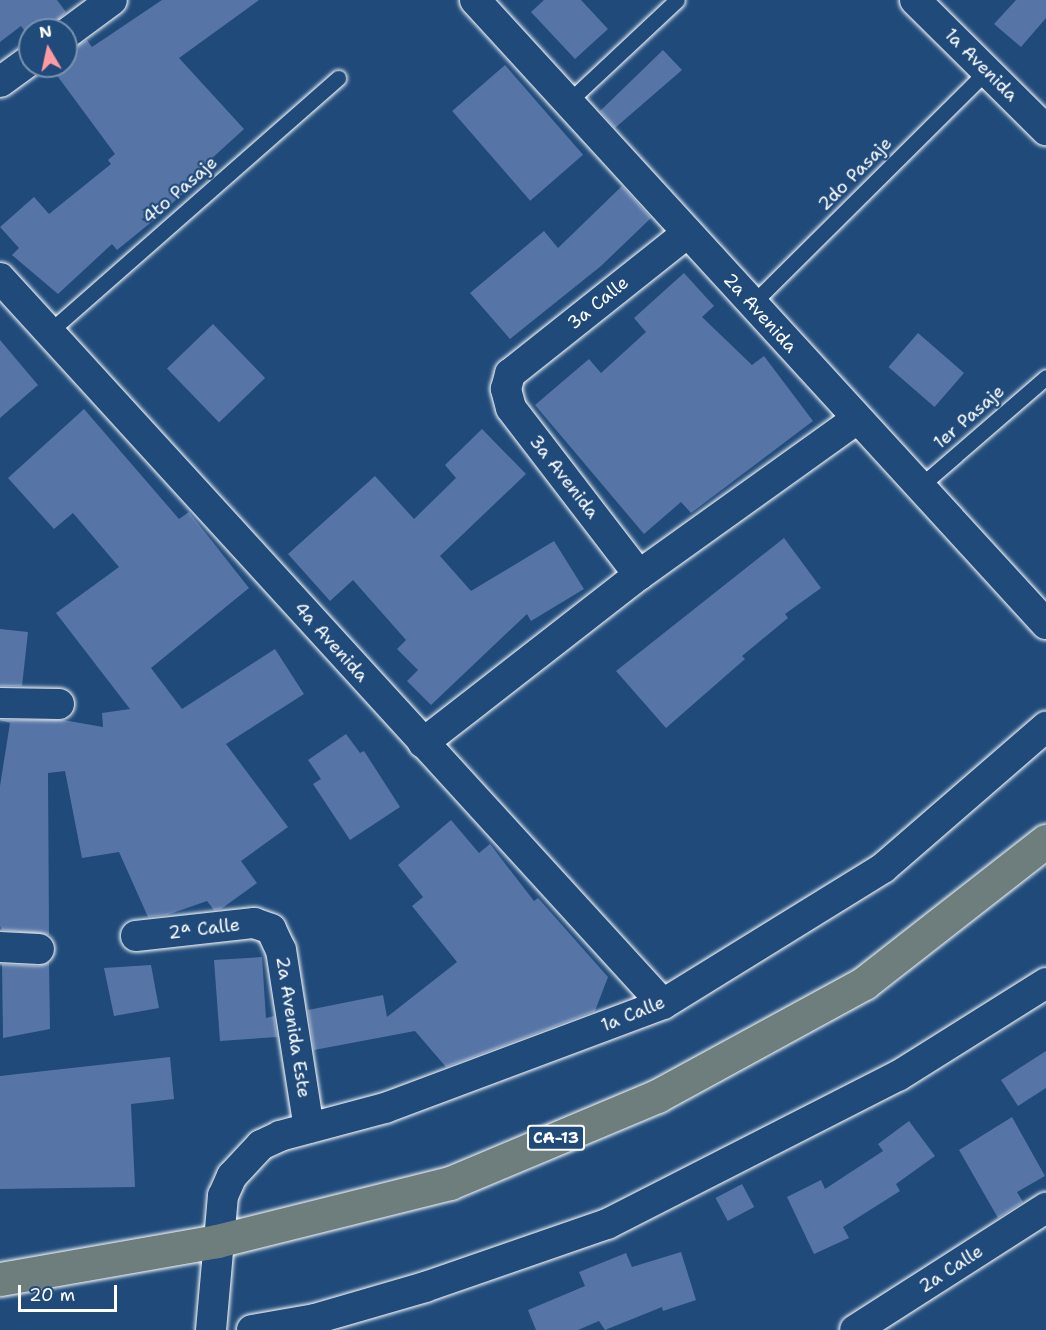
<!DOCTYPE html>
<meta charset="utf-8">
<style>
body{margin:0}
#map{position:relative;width:1046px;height:1330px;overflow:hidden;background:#1f4a7a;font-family:"Shantell Sans",sans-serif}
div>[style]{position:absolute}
.building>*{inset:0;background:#5675a6;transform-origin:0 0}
.roads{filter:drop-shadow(0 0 2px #fff) drop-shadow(0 0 2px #fff)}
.lane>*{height:15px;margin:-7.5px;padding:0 7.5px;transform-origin:7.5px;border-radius:7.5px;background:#1f4a7a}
.street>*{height:30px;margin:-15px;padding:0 15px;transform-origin:15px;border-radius:15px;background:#1f4a7a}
.primary>*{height:33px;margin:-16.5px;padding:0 16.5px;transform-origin:16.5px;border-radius:16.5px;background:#6d7e7c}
span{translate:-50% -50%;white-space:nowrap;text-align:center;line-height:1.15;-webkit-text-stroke:4.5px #1f4a7a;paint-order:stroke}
.shield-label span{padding:2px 4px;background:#1f4a7a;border:2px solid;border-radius:4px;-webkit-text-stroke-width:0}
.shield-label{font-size:16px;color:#fff;font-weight:700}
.street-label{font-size:18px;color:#fff}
.north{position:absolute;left:18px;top:18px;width:60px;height:60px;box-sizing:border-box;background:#1f4a7a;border:2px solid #7992af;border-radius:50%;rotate:351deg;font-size:16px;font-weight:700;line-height:24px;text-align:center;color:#fff}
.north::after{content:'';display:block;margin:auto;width:21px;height:27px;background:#ff9aa2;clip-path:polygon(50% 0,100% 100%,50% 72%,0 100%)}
.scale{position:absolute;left:18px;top:1285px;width:99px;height:27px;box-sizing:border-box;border:3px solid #fff;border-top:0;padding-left:8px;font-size:18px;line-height:21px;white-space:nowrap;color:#fff;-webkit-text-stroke:4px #1f4a7a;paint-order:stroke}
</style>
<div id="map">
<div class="building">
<i style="clip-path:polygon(0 0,57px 0,66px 12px,50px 30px,30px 30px,30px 38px,21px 26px,0 42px)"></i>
<i style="clip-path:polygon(162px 0,259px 0,179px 58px,244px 129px,197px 172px,201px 177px,154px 220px,117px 250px,112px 244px,58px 294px,12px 255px,19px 248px,0 227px,34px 197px,49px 214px,111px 164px,108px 160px,115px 154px,50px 66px,66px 66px,66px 51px,87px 40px,92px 47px)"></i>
<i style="clip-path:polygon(544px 0,581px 0,608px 29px,575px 59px,531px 12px)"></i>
<i style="clip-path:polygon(1016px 0,1046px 0,1046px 18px,1021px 47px,994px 24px)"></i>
<i style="clip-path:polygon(663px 50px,682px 70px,615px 128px,600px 111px)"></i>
<i style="left:505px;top:65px;width:119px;height:70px;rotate:49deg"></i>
<i style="clip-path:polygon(622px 186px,651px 218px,601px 266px,510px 339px,470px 293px,544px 231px,558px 248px)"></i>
<i style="clip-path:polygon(684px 273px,714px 306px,702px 317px,752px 365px,764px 356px,813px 421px,691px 513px,681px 502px,644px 534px,535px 405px,589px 359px,601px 373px,646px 332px,634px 318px)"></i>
<i style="left:213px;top:324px;width:75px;height:64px;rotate:46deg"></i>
<i style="left:918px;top:333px;width:61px;height:45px;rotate:41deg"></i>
<i style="clip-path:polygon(0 340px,38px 385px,0 418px)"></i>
<i style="clip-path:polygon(84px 409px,179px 519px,189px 512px,249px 588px,151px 668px,182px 709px,275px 649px,304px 694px,226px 744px,288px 827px,241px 861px,257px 883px,221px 909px,214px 910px,207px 901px,167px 915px,148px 917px,119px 852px,82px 858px,65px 771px,48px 773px,49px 935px,2px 930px,0 926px,0 786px,10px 723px,0 720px,63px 720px,103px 727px,102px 713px,130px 709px,56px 613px,119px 567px,73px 513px,54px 529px,8px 478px)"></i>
<i style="clip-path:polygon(482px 429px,526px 474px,440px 556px,471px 591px,554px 541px,584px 589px,531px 621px,527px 614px,431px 705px,407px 681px,418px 670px,397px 649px,406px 640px,353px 580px,330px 601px,288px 554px,375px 476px,414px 519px,456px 478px,445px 465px)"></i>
<i style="clip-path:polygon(784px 538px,821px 588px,785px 614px,788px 618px,742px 656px,745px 659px,666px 728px,616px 671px)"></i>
<i style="clip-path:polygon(0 629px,28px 632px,22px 686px,0 686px)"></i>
<i style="clip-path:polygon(346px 734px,360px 753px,364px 751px,400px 807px,350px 840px,313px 784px,321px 779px,308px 760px)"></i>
<i style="clip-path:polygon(451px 820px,479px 853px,490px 844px,534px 901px,538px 898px,608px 977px,595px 1011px,446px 1067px,415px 1031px,314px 1050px,308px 1010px,383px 995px,387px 1017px,457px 962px,412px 906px,423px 897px,398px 865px)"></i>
<i style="clip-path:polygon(262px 957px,266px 1018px,274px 1016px,277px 1037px,220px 1041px,214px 960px)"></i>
<i style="clip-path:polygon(49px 962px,50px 1029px,3px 1038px,2px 964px,38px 966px)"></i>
<i style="clip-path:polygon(151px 965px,159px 1008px,114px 1016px,104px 968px)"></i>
<i style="clip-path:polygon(1046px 1051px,1046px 1088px,1018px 1106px,1001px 1080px)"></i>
<i style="clip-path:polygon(170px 1057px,174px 1099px,131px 1104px,135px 1187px,0 1189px,0 1076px)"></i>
<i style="clip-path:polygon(1012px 1117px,1045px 1176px,1017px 1192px,1023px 1202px,998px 1218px,959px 1150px)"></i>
<i style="clip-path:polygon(909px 1121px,935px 1156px,896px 1184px,900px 1191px,843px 1227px,849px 1238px,814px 1254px,787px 1197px,821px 1180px,825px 1189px,883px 1151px,878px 1144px)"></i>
<i style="left:742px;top:1184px;width:26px;height:30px;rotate:62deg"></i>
<i style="clip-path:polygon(681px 1252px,696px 1300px,663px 1311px,662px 1307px,605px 1330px,599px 1321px,578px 1330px,536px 1330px,528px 1310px,585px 1286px,579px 1272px,626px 1253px,632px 1267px)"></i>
</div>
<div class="roads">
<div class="lane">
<i style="left:568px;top:102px;width:149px;rotate:-43.1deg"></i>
<i style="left:752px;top:304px;width:331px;rotate:-44.8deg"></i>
<i style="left:49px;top:332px;width:385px;rotate:-41.3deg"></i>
<i style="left:918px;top:488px;width:169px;rotate:-40.9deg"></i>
</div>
<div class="street">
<i style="left:475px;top:0;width:846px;rotate:47.54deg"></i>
<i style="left:915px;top:0;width:185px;rotate:44.8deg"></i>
<i style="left:66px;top:34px;width:57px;rotate:-36.5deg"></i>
<i style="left:0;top:82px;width:37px;rotate:-36deg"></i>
<i style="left:0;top:278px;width:983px;rotate:47.6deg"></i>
<i style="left:639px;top:575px;width:210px;rotate:-127.5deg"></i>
<i style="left:511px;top:408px;width:20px;rotate:-105deg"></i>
<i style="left:506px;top:389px;width:16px;rotate:-75deg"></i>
<i style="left:510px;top:374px;width:226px;rotate:-38.5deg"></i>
<i style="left:0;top:703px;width:59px;rotate:1deg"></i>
<i style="left:423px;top:743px;width:274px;rotate:-37.9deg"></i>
<i style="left:639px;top:575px;width:268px;rotate:-35.6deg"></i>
<i style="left:136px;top:936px;width:119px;rotate:-6.3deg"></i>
<i style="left:254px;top:923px;width:18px;rotate:19deg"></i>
<i style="left:271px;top:929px;width:23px;rotate:65deg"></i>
<i style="left:281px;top:950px;width:180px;rotate:81.1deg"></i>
<i style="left:0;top:947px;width:39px;rotate:3deg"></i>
<i style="left:211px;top:1330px;width:135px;rotate:-84.9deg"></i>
<i style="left:223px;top:1196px;width:22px;rotate:-66deg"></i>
<i style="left:232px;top:1176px;width:42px;rotate:-46.9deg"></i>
<i style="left:261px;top:1145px;width:21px;rotate:-25deg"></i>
<i style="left:280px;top:1136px;width:109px;rotate:-14.9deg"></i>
<i style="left:385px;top:1108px;width:297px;rotate:-20.5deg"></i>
<i style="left:663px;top:1004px;width:259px;rotate:-31.7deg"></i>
<i style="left:883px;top:868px;width:216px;rotate:-40.9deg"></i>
<i style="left:252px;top:1330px;width:64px;rotate:-9.9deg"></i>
<i style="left:315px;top:1319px;width:115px;rotate:-16.2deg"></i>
<i style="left:425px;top:1287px;width:193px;rotate:-19.1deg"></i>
<i style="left:607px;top:1224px;width:326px;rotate:-27deg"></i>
<i style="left:898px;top:1076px;width:175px;rotate:-32.1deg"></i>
<i style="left:855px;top:1330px;width:227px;rotate:-32.6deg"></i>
</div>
<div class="primary">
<i style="left:0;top:1279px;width:220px;rotate:-9.9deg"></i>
<i style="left:217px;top:1241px;width:240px;rotate:-14deg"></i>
<i style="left:450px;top:1183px;width:225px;rotate:-22.8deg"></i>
<i style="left:657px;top:1096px;width:236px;rotate:-28.6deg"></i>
<i style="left:864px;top:983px;width:231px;rotate:-38deg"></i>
</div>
</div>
<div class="shield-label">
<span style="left:556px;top:1138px">CA-13</span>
</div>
<div class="street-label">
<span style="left:981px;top:65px;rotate:45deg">1a Avenida</span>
<span style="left:855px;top:174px;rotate:-45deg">2do Pasaje</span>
<span style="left:180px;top:190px;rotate:-41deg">4to Pasaje</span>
<span style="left:598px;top:303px;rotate:-39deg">3a Calle</span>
<span style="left:760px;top:313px;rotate:48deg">2a Avenida</span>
<span style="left:969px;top:417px;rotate:-41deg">1er Pasaje</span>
<span style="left:564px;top:477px;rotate:52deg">3a Avenida</span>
<span style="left:331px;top:642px;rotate:48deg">4a Avenida</span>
<span style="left:204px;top:929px;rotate:-7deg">2ª Calle</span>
<span style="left:633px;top:1014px;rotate:-22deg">1a Calle</span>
<span style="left:293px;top:1027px;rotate:81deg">2a Avenida Este</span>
<span style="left:951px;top:1269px;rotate:-33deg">2a Calle</span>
</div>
<div class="north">N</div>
<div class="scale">20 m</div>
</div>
